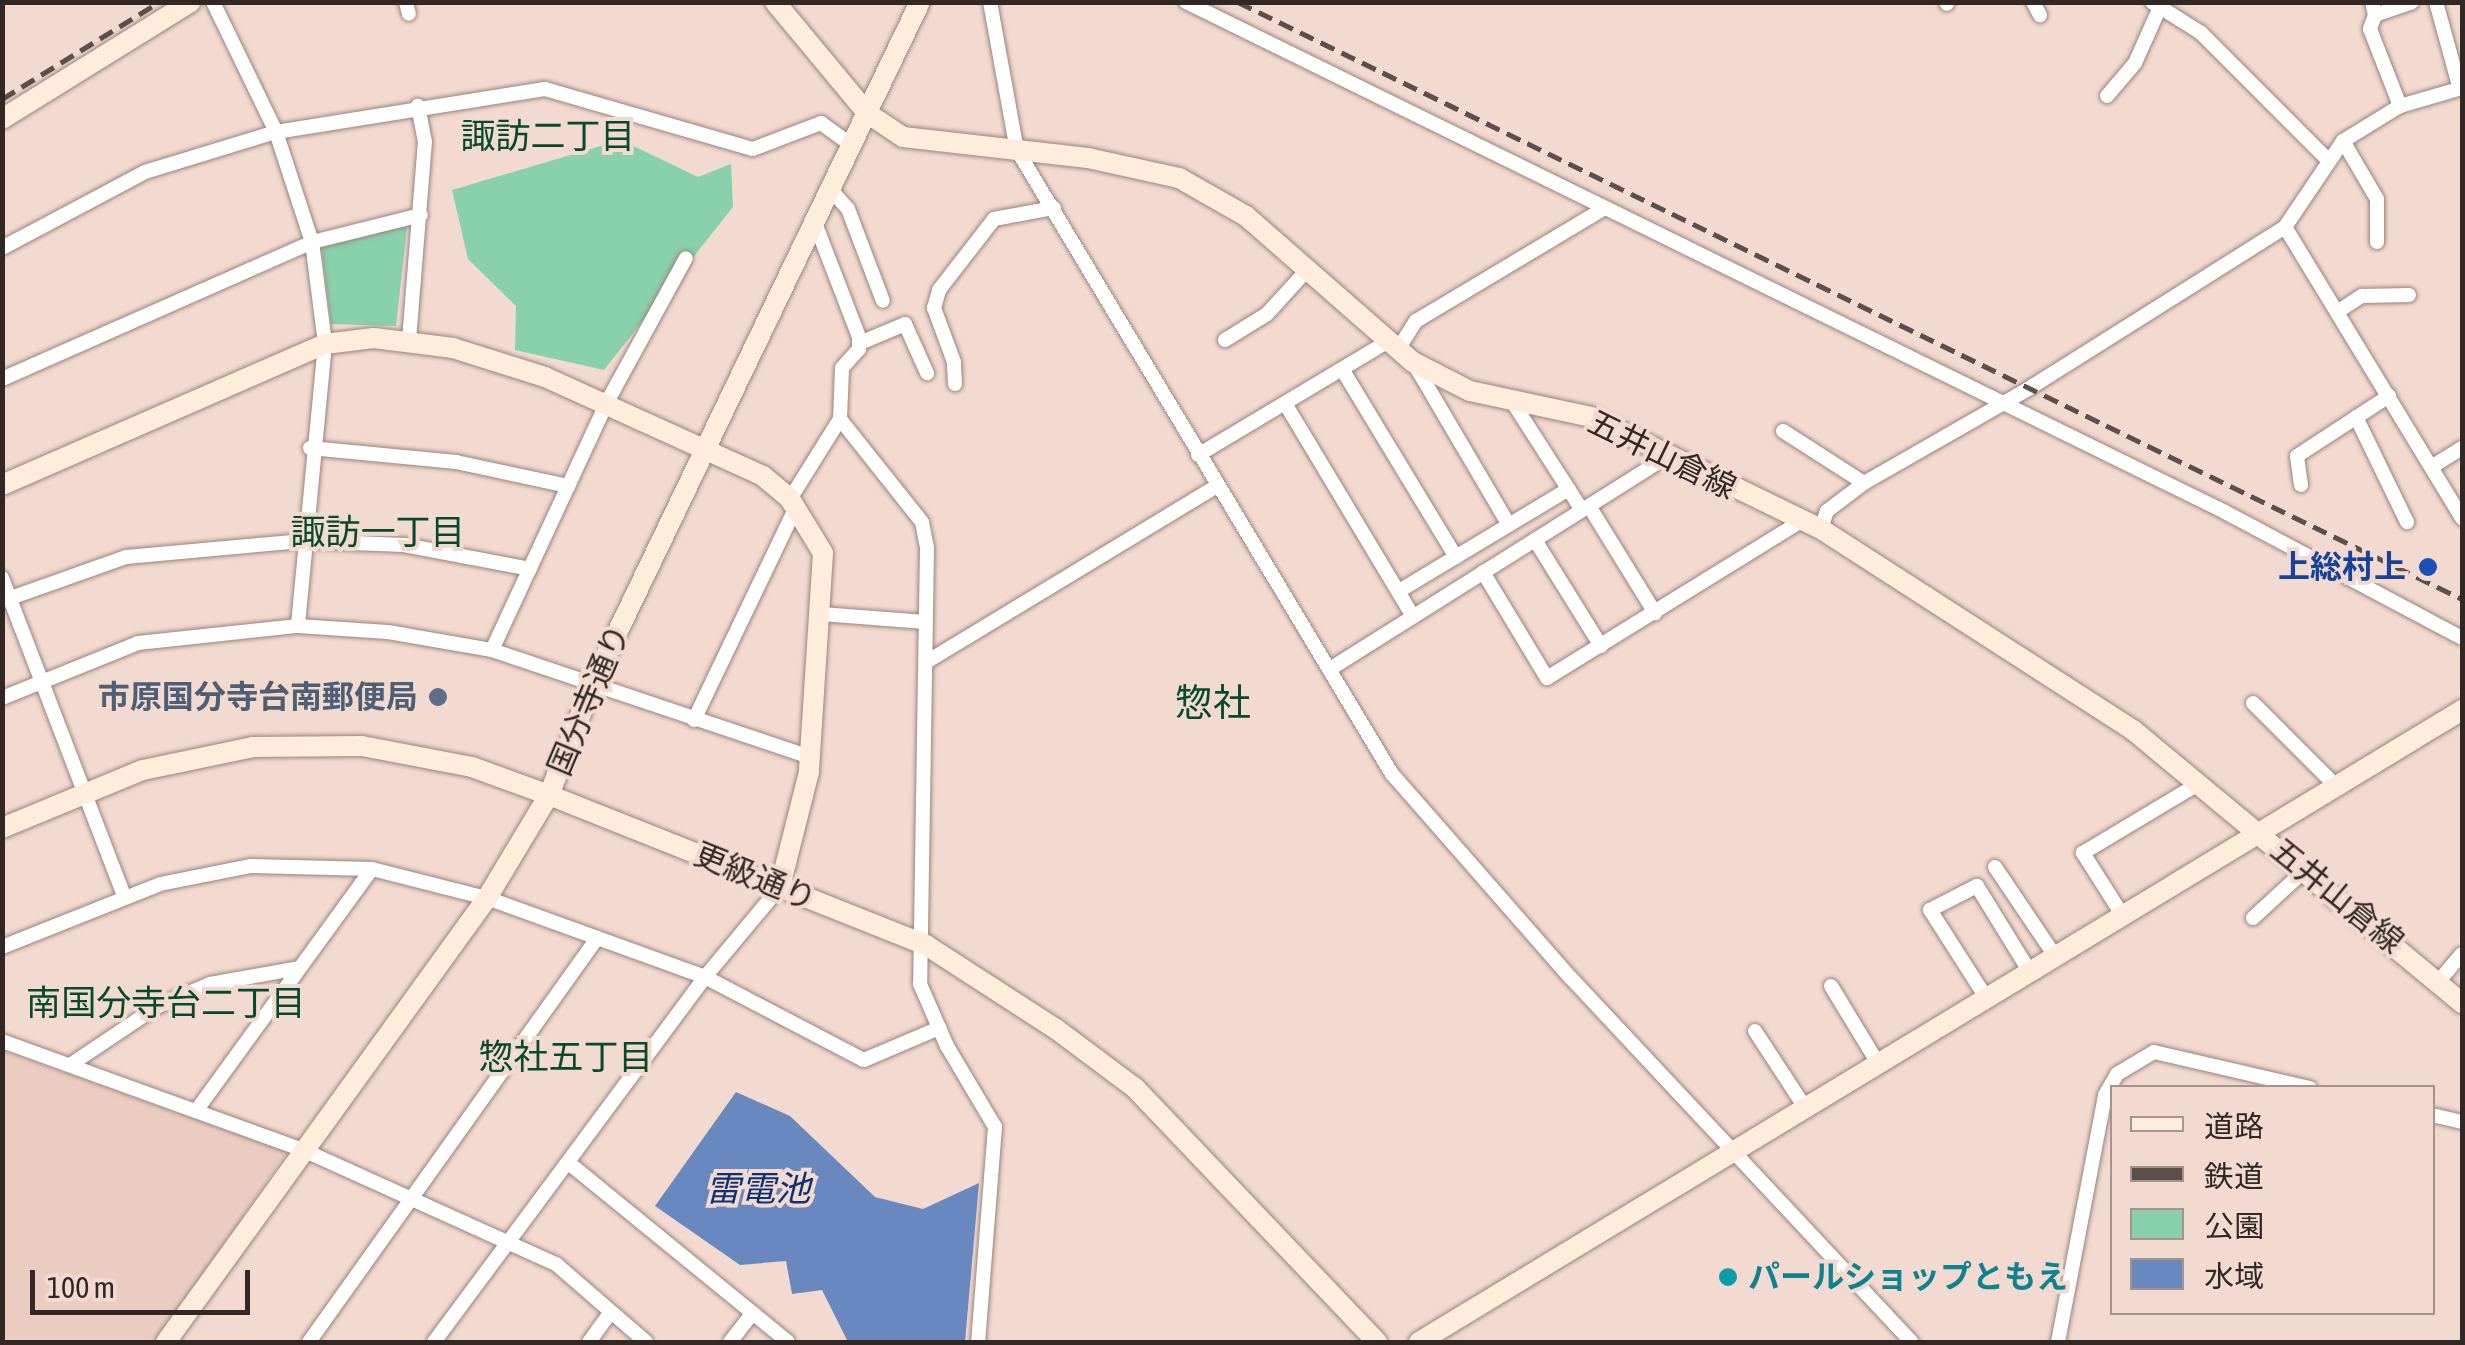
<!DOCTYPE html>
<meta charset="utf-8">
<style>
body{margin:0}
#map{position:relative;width:2465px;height:1345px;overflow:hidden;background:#f2dad1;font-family:"Asap Condensed","Noto Sans JP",sans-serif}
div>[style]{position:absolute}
.built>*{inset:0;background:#ebccc1}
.green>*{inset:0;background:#89d0ac}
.water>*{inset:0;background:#6988bf}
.roads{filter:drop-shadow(0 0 2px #9a847c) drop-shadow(0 0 2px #9a847c)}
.street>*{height:14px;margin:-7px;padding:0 7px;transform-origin:7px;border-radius:7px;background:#fff}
.secondary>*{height:20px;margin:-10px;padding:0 10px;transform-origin:10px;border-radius:10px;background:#feecdc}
.rail>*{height:5px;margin-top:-2.5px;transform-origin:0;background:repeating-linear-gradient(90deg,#5b4f4b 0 15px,transparent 0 23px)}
.dots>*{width:28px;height:28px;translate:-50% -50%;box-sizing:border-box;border:5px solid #f2dad1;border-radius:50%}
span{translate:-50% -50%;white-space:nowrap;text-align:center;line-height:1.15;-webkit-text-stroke:8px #f2dad1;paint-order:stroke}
.street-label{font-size:32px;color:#312825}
.transit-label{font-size:32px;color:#164399;font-weight:700}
.right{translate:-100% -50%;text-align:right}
.service-label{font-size:32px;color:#4e5e75;font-weight:700}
.culture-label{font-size:32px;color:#0d838f;font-weight:700}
.left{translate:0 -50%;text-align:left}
.neighbourhood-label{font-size:35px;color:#07492c}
.water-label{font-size:35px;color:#0e3173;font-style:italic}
.quarter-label{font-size:38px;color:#07492c}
.frame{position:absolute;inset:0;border:5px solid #312825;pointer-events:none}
.legend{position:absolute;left:2110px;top:1085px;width:325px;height:230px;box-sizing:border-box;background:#f2dad1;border:2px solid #a5938c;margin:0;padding:12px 18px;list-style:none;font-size:30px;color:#312825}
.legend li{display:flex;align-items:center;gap:20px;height:50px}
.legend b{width:50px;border:2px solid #a5938c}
.scale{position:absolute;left:30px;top:1270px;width:220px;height:45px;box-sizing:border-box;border:5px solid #312825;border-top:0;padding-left:12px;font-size:30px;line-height:35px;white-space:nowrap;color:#312825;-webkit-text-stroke:8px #f2dad1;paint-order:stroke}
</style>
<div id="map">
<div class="built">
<i style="clip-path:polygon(3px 1051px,287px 1152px,156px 1342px,3px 1342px)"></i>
</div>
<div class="green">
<i style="clip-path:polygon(621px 140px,698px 177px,731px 164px,733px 207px,604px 370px,515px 350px,516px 306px,468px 259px,452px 190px)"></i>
<i style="clip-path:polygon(408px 219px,396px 326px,331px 324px,321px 243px)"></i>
</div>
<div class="water">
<i style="clip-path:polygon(736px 1092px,790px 1116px,875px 1197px,923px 1209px,979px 1183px,965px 1342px,848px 1342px,822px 1290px,792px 1294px,786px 1261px,740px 1265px,655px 1206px)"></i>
</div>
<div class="roads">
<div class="street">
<i style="left:213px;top:2px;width:144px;rotate:64.1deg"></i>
<i style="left:276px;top:132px;width:116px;rotate:71.9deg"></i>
<i style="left:312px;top:242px;width:103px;rotate:82.7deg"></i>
<i style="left:325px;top:344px;width:283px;rotate:95.5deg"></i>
<i style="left:406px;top:2px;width:12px;rotate:76deg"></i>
<i style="left:990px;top:2px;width:150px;rotate:79.7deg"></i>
<i style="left:1017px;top:150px;width:728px;rotate:59deg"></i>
<i style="left:1392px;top:774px;width:270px;rotate:48.8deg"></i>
<i style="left:1570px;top:977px;width:500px;rotate:46.9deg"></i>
<i style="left:1186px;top:2px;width:1157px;rotate:26.14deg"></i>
<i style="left:2225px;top:512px;width:268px;rotate:28deg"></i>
<i style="left:1946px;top:2px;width:2px;rotate:63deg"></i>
<i style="left:2033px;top:2px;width:15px;rotate:62deg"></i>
<i style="left:2152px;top:2px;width:58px;rotate:32.3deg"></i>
<i style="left:2201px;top:33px;width:181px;rotate:45deg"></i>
<i style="left:2372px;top:2px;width:13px;rotate:77deg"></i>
<i style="left:2375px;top:15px;width:39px;rotate:-19deg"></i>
<i style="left:2436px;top:2px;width:90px;rotate:74.6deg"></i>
<i style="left:2375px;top:15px;width:15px;rotate:110deg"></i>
<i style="left:2370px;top:29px;width:83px;rotate:68.7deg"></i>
<i style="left:2107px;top:96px;width:43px;rotate:-49.7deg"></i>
<i style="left:2135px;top:63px;width:61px;rotate:-65.9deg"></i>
<i style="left:2343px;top:141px;width:67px;rotate:59.6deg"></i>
<i style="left:2377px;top:199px;width:43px;rotate:90deg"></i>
<i style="left:831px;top:190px;width:25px;rotate:48deg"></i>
<i style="left:848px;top:209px;width:98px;rotate:69.2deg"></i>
<i style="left:815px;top:223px;width:122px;rotate:68.9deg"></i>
<i style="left:859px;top:337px;width:12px;rotate:90deg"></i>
<i style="left:859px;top:349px;width:25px;rotate:132deg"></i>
<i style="left:842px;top:368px;width:51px;rotate:92.2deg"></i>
<i style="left:840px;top:419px;width:132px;rotate:51.5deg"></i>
<i style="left:922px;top:522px;width:26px;rotate:79deg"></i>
<i style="left:927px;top:548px;width:436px;rotate:90.9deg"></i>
<i style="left:920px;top:984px;width:68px;rotate:66.5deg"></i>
<i style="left:947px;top:1046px;width:94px;rotate:59.3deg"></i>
<i style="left:995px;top:1127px;width:216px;rotate:94.5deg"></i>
<i style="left:2285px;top:227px;width:341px;rotate:58.7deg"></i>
<i style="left:2px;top:248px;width:162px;rotate:-28deg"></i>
<i style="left:145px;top:172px;width:137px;rotate:-17deg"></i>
<i style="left:276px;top:132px;width:272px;rotate:-9.1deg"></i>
<i style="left:545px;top:89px;width:216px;rotate:16.1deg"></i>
<i style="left:753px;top:149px;width:73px;rotate:-20.9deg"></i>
<i style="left:821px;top:123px;width:37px;rotate:36deg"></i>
<i style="left:2337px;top:312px;width:30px;rotate:-33deg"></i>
<i style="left:2362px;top:296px;width:47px;rotate:-1.2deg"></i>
<i style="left:409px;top:340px;width:199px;rotate:-85.4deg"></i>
<i style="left:425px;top:142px;width:37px;rotate:-101deg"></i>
<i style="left:1225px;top:340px;width:49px;rotate:-31.8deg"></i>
<i style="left:1267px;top:314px;width:59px;rotate:-47.7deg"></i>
<i style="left:860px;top:343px;width:49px;rotate:-22.9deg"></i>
<i style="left:905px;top:324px;width:54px;rotate:65.8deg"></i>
<i style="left:1397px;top:351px;width:36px;rotate:-58deg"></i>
<i style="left:1416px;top:321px;width:218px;rotate:-30.9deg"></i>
<i style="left:1413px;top:362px;width:189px;rotate:59.5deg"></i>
<i style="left:1342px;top:369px;width:220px;rotate:58.8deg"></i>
<i style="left:2px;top:379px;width:339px;rotate:-23.8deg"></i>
<i style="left:312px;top:242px;width:112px;rotate:-13.9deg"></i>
<i style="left:955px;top:384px;width:22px;rotate:-93deg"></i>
<i style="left:954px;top:362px;width:58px;rotate:-110.3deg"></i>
<i style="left:934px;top:308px;width:19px;rotate:-74deg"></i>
<i style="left:939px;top:290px;width:90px;rotate:-52.2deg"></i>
<i style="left:994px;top:219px;width:61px;rotate:-10.4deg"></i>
<i style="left:1510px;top:398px;width:133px;rotate:57.3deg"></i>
<i style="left:1286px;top:405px;width:246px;rotate:59deg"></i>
<i style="left:2356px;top:417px;width:117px;rotate:64.1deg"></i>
<i style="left:1783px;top:431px;width:96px;rotate:32.7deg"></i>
<i style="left:310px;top:448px;width:147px;rotate:5.5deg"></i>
<i style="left:456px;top:462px;width:115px;rotate:12.1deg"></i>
<i style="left:1198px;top:455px;width:220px;rotate:-30.9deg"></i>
<i style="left:2433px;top:466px;width:34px;rotate:-32deg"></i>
<i style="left:2301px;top:485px;width:29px;rotate:-98deg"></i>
<i style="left:2297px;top:456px;width:110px;rotate:-33.1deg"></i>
<i style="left:790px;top:499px;width:94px;rotate:-58deg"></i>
<i style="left:1589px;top:506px;width:126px;rotate:58.3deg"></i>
<i style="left:1821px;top:529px;width:19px;rotate:-72deg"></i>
<i style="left:1827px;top:511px;width:46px;rotate:-37.1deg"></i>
<i style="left:1864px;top:483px;width:189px;rotate:-29.8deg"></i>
<i style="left:2028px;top:389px;width:304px;rotate:-32.2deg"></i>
<i style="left:2285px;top:227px;width:104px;rotate:-56deg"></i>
<i style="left:2343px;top:141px;width:67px;rotate:-31.6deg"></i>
<i style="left:2400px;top:106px;width:65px;rotate:-16.2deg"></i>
<i style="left:1535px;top:540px;width:125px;rotate:58.1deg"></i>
<i style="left:1483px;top:572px;width:124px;rotate:58.9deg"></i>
<i style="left:1547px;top:678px;width:301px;rotate:-31.7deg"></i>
<i style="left:2px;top:578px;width:338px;rotate:69deg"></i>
<i style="left:1399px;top:591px;width:198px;rotate:-31deg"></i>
<i style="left:2px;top:601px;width:132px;rotate:-19.5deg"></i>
<i style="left:126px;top:557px;width:178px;rotate:-5.2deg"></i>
<i style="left:303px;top:541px;width:101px;rotate:2.3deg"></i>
<i style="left:404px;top:545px;width:128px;rotate:10.8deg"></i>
<i style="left:822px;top:614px;width:103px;rotate:4.4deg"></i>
<i style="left:492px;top:650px;width:271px;rotate:-65.1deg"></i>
<i style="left:606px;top:404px;width:166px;rotate:-61.3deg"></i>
<i style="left:928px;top:661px;width:338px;rotate:-31.2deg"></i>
<i style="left:1330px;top:669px;width:398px;rotate:-32.2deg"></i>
<i style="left:2px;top:698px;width:147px;rotate:-22deg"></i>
<i style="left:138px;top:643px;width:161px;rotate:-6.1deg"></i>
<i style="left:298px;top:626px;width:90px;rotate:3.8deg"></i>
<i style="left:388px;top:632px;width:106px;rotate:9.8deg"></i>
<i style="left:492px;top:650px;width:336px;rotate:18.6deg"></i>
<i style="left:2253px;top:703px;width:117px;rotate:45deg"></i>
<i style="left:694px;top:720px;width:236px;rotate:-64.4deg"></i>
<i style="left:1995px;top:867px;width:107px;rotate:56deg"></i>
<i style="left:2123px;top:916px;width:75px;rotate:-122.4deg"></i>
<i style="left:2083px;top:853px;width:134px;rotate:-31deg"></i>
<i style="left:2253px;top:918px;width:71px;rotate:-42.7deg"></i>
<i style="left:2px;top:947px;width:170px;rotate:-21.7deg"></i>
<i style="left:160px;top:884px;width:93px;rotate:-11.2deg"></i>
<i style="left:251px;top:866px;width:121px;rotate:1.4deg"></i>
<i style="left:372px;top:869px;width:119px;rotate:14.2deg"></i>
<i style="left:487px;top:898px;width:232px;rotate:19.9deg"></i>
<i style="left:705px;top:977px;width:179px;rotate:27.6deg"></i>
<i style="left:864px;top:1060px;width:82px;rotate:-23.1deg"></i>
<i style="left:2439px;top:981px;width:35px;rotate:-50deg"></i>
<i style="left:1831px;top:986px;width:92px;rotate:58.7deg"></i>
<i style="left:1987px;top:999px;width:106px;rotate:-122.6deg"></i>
<i style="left:1930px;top:910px;width:53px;rotate:-27.1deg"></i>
<i style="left:1977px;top:886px;width:101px;rotate:58.4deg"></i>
<i style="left:1755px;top:1031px;width:93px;rotate:56.8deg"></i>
<i style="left:2px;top:1041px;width:318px;rotate:19.9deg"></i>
<i style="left:301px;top:1149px;width:280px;rotate:24.3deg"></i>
<i style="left:556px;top:1264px;width:119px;rotate:40.9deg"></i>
<i style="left:70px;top:1065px;width:106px;rotate:-33.8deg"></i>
<i style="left:158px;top:1006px;width:56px;rotate:-22.9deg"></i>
<i style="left:210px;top:984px;width:90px;rotate:-10.2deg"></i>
<i style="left:196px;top:1111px;width:299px;rotate:-54deg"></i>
<i style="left:2432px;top:1115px;width:31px;rotate:13deg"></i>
<i style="left:570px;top:1164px;width:281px;rotate:39.2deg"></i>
<i style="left:309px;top:1342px;width:496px;rotate:-54.5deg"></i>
<i style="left:434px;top:1342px;width:455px;rotate:-53.4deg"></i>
<i style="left:705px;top:977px;width:117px;rotate:-50.2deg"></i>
<i style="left:589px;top:1342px;width:37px;rotate:-54deg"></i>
<i style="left:730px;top:1342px;width:37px;rotate:-52deg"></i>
<i style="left:2058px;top:1342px;width:251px;rotate:-79.2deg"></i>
<i style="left:2105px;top:1095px;width:24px;rotate:-60deg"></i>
<i style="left:2117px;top:1074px;width:43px;rotate:-30.7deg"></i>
<i style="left:2154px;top:1052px;width:160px;rotate:13deg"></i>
</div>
<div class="secondary">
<i style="left:775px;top:2px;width:144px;rotate:50.3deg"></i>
<i style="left:867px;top:113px;width:43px;rotate:33.7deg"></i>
<i style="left:903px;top:137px;width:186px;rotate:6.5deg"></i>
<i style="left:1088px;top:158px;width:93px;rotate:12.4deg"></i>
<i style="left:1179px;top:178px;width:77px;rotate:29.6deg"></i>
<i style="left:1246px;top:216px;width:222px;rotate:41.2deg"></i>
<i style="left:1413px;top:362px;width:64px;rotate:27deg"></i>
<i style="left:1470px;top:391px;width:124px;rotate:12.1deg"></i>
<i style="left:1591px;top:417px;width:256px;rotate:26deg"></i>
<i style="left:1821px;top:529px;width:371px;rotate:32.8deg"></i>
<i style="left:2133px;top:730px;width:428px;rotate:39.7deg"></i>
<i style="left:2px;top:119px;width:222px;rotate:-31.8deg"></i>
<i style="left:2px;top:485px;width:352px;rotate:-23.6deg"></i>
<i style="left:325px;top:344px;width:49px;rotate:-7deg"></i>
<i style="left:374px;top:338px;width:80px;rotate:7.2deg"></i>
<i style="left:453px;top:348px;width:96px;rotate:17.5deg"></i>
<i style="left:545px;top:377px;width:239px;rotate:24.4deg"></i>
<i style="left:763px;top:476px;width:35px;rotate:40deg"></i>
<i style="left:790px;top:499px;width:63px;rotate:58.6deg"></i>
<i style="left:823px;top:553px;width:219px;rotate:93.7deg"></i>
<i style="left:809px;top:772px;width:119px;rotate:104.2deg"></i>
<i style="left:2px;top:828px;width:152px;rotate:-22.4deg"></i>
<i style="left:143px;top:770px;width:112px;rotate:-11.8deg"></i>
<i style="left:253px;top:747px;width:109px;rotate:-0.5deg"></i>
<i style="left:362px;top:746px;width:112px;rotate:10.8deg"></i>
<i style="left:472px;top:767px;width:82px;rotate:20deg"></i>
<i style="left:549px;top:795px;width:406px;rotate:21.7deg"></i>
<i style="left:926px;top:945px;width:155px;rotate:32.9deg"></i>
<i style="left:1056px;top:1029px;width:99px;rotate:36.8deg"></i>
<i style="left:1135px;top:1088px;width:351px;rotate:46.4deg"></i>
<i style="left:166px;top:1342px;width:548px;rotate:-54.13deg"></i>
<i style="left:487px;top:898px;width:120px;rotate:-59deg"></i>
<i style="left:549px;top:795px;width:120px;rotate:-68.6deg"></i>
<i style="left:593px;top:683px;width:755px;rotate:-64.35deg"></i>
<i style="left:1419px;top:1342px;width:1220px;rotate:-31.21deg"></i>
</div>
</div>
<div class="rail">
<i style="left:1238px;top:2px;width:1362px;rotate:26deg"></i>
<i style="left:2px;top:99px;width:185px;rotate:-31.7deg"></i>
</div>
<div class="dots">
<i style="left:2428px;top:567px;background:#1a4fb4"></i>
<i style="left:438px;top:697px;background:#5c6f8a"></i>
<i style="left:1728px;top:1277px;background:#0f9aa8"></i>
</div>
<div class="street-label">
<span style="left:1662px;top:455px;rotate:26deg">五井山倉線</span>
<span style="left:589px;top:700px;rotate:-67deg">国分寺通り</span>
<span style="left:755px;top:877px;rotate:22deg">更級通り</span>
<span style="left:2337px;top:896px;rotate:39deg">五井山倉線</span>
</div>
<div class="transit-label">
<span class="right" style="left:2406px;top:567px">上総村上</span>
</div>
<div class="service-label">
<span class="right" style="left:418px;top:697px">市原国分寺台南郵便局</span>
</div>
<div class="culture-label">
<span class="left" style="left:1748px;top:1277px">パールショップともえ</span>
</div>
<div class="neighbourhood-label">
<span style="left:548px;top:135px">諏訪二丁目</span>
<span style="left:378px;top:531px">諏訪一丁目</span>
<span style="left:166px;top:1002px">南国分寺台二丁目</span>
<span style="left:566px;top:1056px">惣社五丁目</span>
</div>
<div class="water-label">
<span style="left:758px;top:1188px">雷電池</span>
</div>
<div class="quarter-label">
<span style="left:1213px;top:703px">惣社</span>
</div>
<div class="frame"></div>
<ul class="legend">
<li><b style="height:12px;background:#feecdc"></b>道路</li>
<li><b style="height:12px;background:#5b4f4b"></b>鉄道</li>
<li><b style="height:28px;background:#89d0ac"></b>公園</li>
<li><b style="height:28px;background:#6988bf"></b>水域</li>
</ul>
<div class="scale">100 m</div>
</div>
